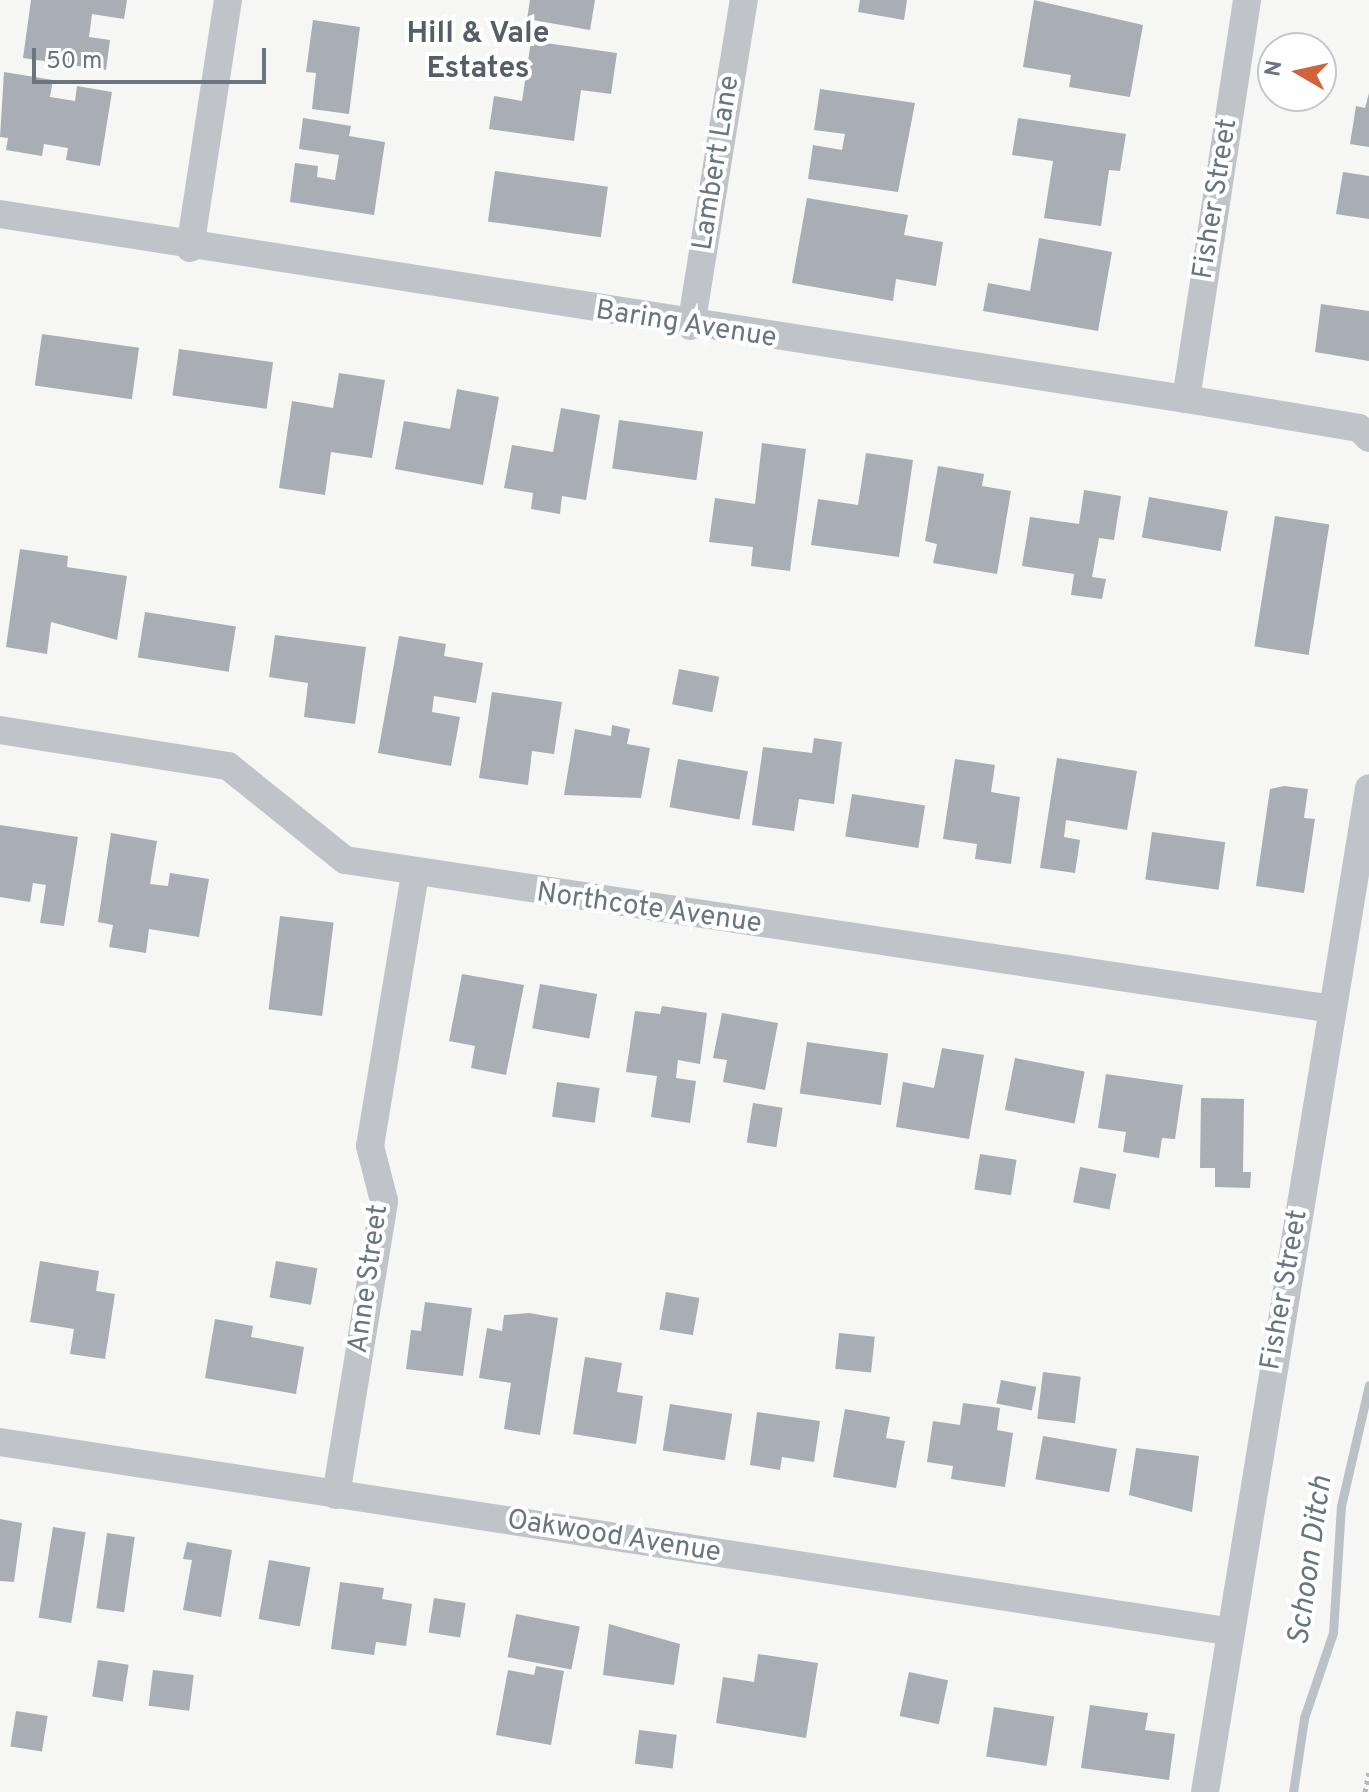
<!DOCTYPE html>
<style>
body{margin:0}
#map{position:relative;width:1369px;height:1792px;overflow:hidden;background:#f6f6f4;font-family:Overpass,sans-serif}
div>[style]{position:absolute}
.stream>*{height:9px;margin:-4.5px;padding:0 4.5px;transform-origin:4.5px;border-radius:4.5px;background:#bac2c7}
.building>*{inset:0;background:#a8aeb3;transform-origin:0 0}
.path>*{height:5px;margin-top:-2.5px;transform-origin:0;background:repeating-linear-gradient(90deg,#b8bbbd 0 4px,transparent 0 8px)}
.street>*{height:28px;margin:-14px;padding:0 14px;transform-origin:14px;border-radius:14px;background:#c0c3c7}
span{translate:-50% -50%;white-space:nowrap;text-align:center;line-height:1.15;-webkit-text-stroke:8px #fff;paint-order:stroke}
.street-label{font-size:28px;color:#697581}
.neighbourhood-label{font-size:30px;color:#565f67;font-weight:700}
.water-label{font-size:30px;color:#64767e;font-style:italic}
.north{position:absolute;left:1257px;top:32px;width:80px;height:80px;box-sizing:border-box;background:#fff;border:2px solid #c3c8cd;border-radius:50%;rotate:279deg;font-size:22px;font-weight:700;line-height:32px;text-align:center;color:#697581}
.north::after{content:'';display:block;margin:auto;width:28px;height:36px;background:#cf633b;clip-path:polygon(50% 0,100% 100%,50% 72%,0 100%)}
.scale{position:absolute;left:32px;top:48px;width:234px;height:36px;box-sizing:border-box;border:4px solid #697581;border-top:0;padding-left:10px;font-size:24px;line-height:28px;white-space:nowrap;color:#697581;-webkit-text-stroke:6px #fff;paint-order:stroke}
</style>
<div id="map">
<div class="stream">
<i style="left:1293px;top:1792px;width:75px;rotate:-81.5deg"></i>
<i style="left:1304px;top:1718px;width:90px;rotate:-71.2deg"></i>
<i style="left:1333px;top:1633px;width:127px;rotate:-86.4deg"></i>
<i style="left:1341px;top:1506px;width:124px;rotate:-77deg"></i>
</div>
<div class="building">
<i style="clip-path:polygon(31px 0,127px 0,124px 19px,92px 14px,89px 37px,110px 40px,106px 70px,23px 58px)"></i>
<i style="clip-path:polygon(530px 0,595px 0,590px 30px,527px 19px)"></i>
<i style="clip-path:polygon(860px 0,907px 0,904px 20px,858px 12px)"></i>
<i style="clip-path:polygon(1034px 0,1143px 25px,1130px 97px,1069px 87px,1071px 75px,1023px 67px)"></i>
<i style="clip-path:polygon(313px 20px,360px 27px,349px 114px,312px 109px,316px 73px,306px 72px)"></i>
<i style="clip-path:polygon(531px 41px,617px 53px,611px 94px,581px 90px,574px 141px,489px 129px,494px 96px,522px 101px)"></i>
<i style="clip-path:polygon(4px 72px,53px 80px,50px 97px,75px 101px,77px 86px,112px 92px,100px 166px,66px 160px,68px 148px,44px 144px,42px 156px,6px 150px,8px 138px,0 137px)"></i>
<i style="clip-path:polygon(820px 89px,915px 103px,898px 192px,808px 179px,813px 145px,842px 150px,845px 134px,814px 130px)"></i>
<i style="clip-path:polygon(1369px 93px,1369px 147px,1350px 144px,1356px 106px,1365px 108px)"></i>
<i style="clip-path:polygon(303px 118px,351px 126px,349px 136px,385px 142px,374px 215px,290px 202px,295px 163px,318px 166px,317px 177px,335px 180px,339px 155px,299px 149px)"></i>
<i style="clip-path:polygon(1018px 118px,1126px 134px,1120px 171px,1109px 170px,1101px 226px,1044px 218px,1053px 161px,1012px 155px)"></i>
<i style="left:495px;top:171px;width:114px;height:51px;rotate:8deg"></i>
<i style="clip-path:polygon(1343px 172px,1369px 176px,1369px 219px,1336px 214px)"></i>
<i style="clip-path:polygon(807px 198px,908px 215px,904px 235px,943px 242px,936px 286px,896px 279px,893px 301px,792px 283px)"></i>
<i style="clip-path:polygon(1039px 238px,1112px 252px,1098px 331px,983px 311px,988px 283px,1030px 291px)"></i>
<i style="clip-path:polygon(1321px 304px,1369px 311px,1369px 361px,1315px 352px)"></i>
<i style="left:42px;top:334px;width:98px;height:52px;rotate:8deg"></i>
<i style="left:179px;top:349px;width:95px;height:47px;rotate:8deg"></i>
<i style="clip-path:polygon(339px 373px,385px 380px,372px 458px,331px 452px,325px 495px,279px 488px,292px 401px,333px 408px)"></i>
<i style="clip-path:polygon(457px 389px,499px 397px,483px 485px,395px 469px,404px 421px,450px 429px)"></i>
<i style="clip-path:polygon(561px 408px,600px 415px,586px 500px,562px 496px,560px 514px,531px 509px,533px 493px,504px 488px,512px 445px,553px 452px)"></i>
<i style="left:619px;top:420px;width:85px;height:49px;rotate:8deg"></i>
<i style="clip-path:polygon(762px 443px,806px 449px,790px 571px,751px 566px,753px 547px,709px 542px,715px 498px,755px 504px)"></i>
<i style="clip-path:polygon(866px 453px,913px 460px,899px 557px,811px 545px,818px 499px,858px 505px)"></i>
<i style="clip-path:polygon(938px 466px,984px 474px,982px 486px,1011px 491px,997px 574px,933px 563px,937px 544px,925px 541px)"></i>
<i style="clip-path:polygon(1084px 490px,1121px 496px,1114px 540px,1099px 538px,1092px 577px,1106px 579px,1102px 599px,1071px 595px,1074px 574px,1022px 566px,1030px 517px,1079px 524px)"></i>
<i style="left:1149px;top:497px;width:80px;height:41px;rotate:10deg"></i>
<i style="left:1275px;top:516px;width:55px;height:132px;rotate:9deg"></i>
<i style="clip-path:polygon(20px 549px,68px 556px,67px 567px,127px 576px,117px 640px,51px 622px,47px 654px,6px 647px)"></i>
<i style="left:145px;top:612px;width:92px;height:46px;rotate:9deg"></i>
<i style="clip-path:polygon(275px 635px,366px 647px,355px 724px,304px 717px,308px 683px,269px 677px)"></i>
<i style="clip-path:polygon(399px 636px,446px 644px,444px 656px,483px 663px,476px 703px,434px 696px,432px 712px,460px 717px,451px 766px,378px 753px)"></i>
<i style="left:679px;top:669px;width:41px;height:36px;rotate:11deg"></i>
<i style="clip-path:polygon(492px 692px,562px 702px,554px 754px,532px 751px,528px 785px,479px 778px)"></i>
<i style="clip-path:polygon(612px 725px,630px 729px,627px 744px,650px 748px,641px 798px,564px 795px,575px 729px,611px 736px)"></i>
<i style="clip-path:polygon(814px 738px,842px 742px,834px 804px,799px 799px,794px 831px,752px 825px,763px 747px,812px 753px)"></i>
<i style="clip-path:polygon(1057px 758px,1137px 771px,1127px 830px,1066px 820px,1064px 837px,1080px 840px,1075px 873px,1040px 868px)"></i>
<i style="left:678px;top:759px;width:71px;height:49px;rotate:10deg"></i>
<i style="clip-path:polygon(955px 759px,995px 765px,991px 792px,1020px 797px,1011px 864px,975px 859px,977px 844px,943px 839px)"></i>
<i style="clip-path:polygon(1284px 786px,1308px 789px,1304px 818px,1315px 819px,1304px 893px,1256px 886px,1270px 789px)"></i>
<i style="left:852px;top:794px;width:74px;height:43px;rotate:9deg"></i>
<i style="clip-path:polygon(0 825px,78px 837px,64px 926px,40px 923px,46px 885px,33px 883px,30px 902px,0 897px)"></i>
<i style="left:1152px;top:832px;width:74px;height:48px;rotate:8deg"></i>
<i style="clip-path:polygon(111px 833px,157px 841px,150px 884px,168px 886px,170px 873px,209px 879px,199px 937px,149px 929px,146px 953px,109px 947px,113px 925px,98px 922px)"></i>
<i style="left:280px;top:916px;width:54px;height:94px;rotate:7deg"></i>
<i style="clip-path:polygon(462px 974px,524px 985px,506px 1075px,471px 1068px,475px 1046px,449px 1041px)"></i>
<i style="left:540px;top:984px;width:58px;height:45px;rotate:10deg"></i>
<i style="clip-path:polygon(662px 1006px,707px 1013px,700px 1064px,678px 1060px,676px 1078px,696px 1081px,690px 1123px,651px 1117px,657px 1076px,626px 1072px,635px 1011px,660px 1014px)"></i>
<i style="clip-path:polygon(722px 1013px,778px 1023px,765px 1090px,723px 1082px,727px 1060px,713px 1058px)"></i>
<i style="left:807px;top:1042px;width:82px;height:52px;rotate:8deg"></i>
<i style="clip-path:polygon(942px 1048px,984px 1055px,969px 1139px,896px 1127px,903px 1082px,934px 1088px)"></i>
<i style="left:1015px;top:1058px;width:71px;height:53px;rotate:11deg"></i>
<i style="clip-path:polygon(1106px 1074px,1183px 1085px,1175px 1139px,1162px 1138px,1159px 1158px,1123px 1152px,1126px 1132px,1098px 1128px)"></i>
<i style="left:557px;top:1082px;width:43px;height:35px;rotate:8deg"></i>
<i style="clip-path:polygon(1201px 1098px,1244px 1099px,1243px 1172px,1251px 1172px,1250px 1188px,1215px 1187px,1215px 1168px,1200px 1168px)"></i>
<i style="left:753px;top:1103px;width:30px;height:40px;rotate:9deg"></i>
<i style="left:980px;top:1154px;width:37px;height:36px;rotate:9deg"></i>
<i style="left:1080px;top:1167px;width:37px;height:36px;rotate:11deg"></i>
<i style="clip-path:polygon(40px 1261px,99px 1271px,96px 1291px,115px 1294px,105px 1359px,70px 1354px,74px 1329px,30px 1322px)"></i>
<i style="left:276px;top:1261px;width:42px;height:37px;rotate:10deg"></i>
<i style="left:666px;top:1292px;width:34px;height:38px;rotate:10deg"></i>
<i style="clip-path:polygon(425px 1302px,472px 1308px,463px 1376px,406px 1369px,411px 1330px,421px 1331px)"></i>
<i style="clip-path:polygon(529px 1313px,558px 1318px,540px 1435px,504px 1429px,511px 1383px,479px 1378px,487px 1328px,502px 1331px,504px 1315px)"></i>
<i style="clip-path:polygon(215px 1319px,253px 1326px,251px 1337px,304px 1347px,296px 1394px,205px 1378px)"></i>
<i style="left:839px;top:1333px;width:36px;height:36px;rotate:6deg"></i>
<i style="clip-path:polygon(585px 1357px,622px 1363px,617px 1392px,643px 1396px,636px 1444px,573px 1434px)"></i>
<i style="left:1043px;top:1372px;width:38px;height:47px;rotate:7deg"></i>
<i style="left:1001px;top:1380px;width:36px;height:24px;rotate:11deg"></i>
<i style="clip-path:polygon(963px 1403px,1000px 1408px,997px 1430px,1013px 1433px,1005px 1487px,951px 1479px,953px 1466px,927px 1462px,933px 1421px,960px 1425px)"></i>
<i style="left:670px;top:1404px;width:63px;height:47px;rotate:9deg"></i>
<i style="clip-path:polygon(845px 1409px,890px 1417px,886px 1438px,905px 1441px,896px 1488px,833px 1477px)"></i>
<i style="clip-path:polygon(757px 1412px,820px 1421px,814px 1462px,782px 1457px,780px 1470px,750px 1465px)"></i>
<i style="left:1043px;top:1436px;width:75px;height:44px;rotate:10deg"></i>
<i style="clip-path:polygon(1136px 1448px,1199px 1456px,1192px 1512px,1129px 1495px)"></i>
<i style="clip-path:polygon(0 1519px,22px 1523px,14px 1582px,0 1581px)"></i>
<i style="left:53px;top:1527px;width:33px;height:92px;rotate:9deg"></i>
<i style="left:107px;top:1533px;width:28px;height:76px;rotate:8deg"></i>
<i style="clip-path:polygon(187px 1542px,232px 1550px,221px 1617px,183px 1610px,192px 1560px,183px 1559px)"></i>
<i style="left:269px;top:1560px;width:42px;height:60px;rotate:10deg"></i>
<i style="clip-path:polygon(340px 1582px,384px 1588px,382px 1599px,412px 1604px,406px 1646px,376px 1642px,374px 1655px,331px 1649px)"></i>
<i style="left:434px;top:1598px;width:32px;height:35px;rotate:9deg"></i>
<i style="left:516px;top:1614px;width:65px;height:44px;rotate:11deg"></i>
<i style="clip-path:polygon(609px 1624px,680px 1644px,674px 1685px,603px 1675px)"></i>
<i style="clip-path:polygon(758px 1654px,818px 1663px,806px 1738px,716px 1723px,723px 1677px,754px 1682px)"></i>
<i style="left:98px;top:1660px;width:31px;height:37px;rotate:9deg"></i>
<i style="clip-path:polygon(536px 1666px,564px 1671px,551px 1745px,496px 1735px,508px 1670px,534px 1675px)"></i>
<i style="left:153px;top:1670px;width:41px;height:36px;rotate:7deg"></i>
<i style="left:909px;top:1672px;width:40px;height:45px;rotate:12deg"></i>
<i style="clip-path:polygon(1090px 1705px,1148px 1713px,1145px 1730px,1175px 1734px,1169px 1780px,1081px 1768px)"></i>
<i style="left:994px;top:1707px;width:61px;height:50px;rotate:9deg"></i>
<i style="left:16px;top:1711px;width:32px;height:36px;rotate:9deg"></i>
<i style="left:639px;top:1730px;width:38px;height:34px;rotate:7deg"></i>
</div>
<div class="path">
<i style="left:1365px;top:1792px;width:20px;rotate:-79deg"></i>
</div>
<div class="street">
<i style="left:0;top:214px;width:1200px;rotate:8.87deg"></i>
<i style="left:1186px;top:399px;width:175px;rotate:9.5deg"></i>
<i style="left:1359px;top:428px;width:14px;rotate:45deg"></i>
<i style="left:190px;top:248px;width:251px;rotate:-81.3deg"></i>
<i style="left:691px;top:326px;width:330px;rotate:-80.8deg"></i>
<i style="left:1186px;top:399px;width:404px;rotate:-81.3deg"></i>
<i style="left:0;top:730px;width:231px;rotate:9deg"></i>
<i style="left:228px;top:766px;width:150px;rotate:38.8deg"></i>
<i style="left:345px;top:860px;width:998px;rotate:8.58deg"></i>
<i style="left:0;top:1442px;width:1241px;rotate:8.76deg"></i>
<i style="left:336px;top:1495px;width:298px;rotate:-80.7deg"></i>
<i style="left:384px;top:1201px;width:57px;rotate:-104.3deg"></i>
<i style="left:370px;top:1146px;width:276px;rotate:-80.6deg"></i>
<i style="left:1205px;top:1792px;width:1017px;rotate:-80.72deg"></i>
</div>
<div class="street-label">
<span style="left:717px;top:163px;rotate:-81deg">Lambert Lane</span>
<span style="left:1216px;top:199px;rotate:-81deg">Fisher Street</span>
<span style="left:686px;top:325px;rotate:9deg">Baring Avenue</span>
<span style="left:649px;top:909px;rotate:8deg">Northcote Avenue</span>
<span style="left:369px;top:1279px;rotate:-82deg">Anne Street</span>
<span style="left:1285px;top:1290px;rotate:-80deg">Fisher Street</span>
<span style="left:614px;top:1537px;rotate:9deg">Oakwood Avenue</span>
</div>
<div class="neighbourhood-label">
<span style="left:478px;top:52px">Hill &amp; Vale<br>Estates</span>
</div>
<div class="water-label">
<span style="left:1312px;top:1561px;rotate:-82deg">Schoon Ditch</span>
</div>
<div class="north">N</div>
<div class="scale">50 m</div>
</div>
